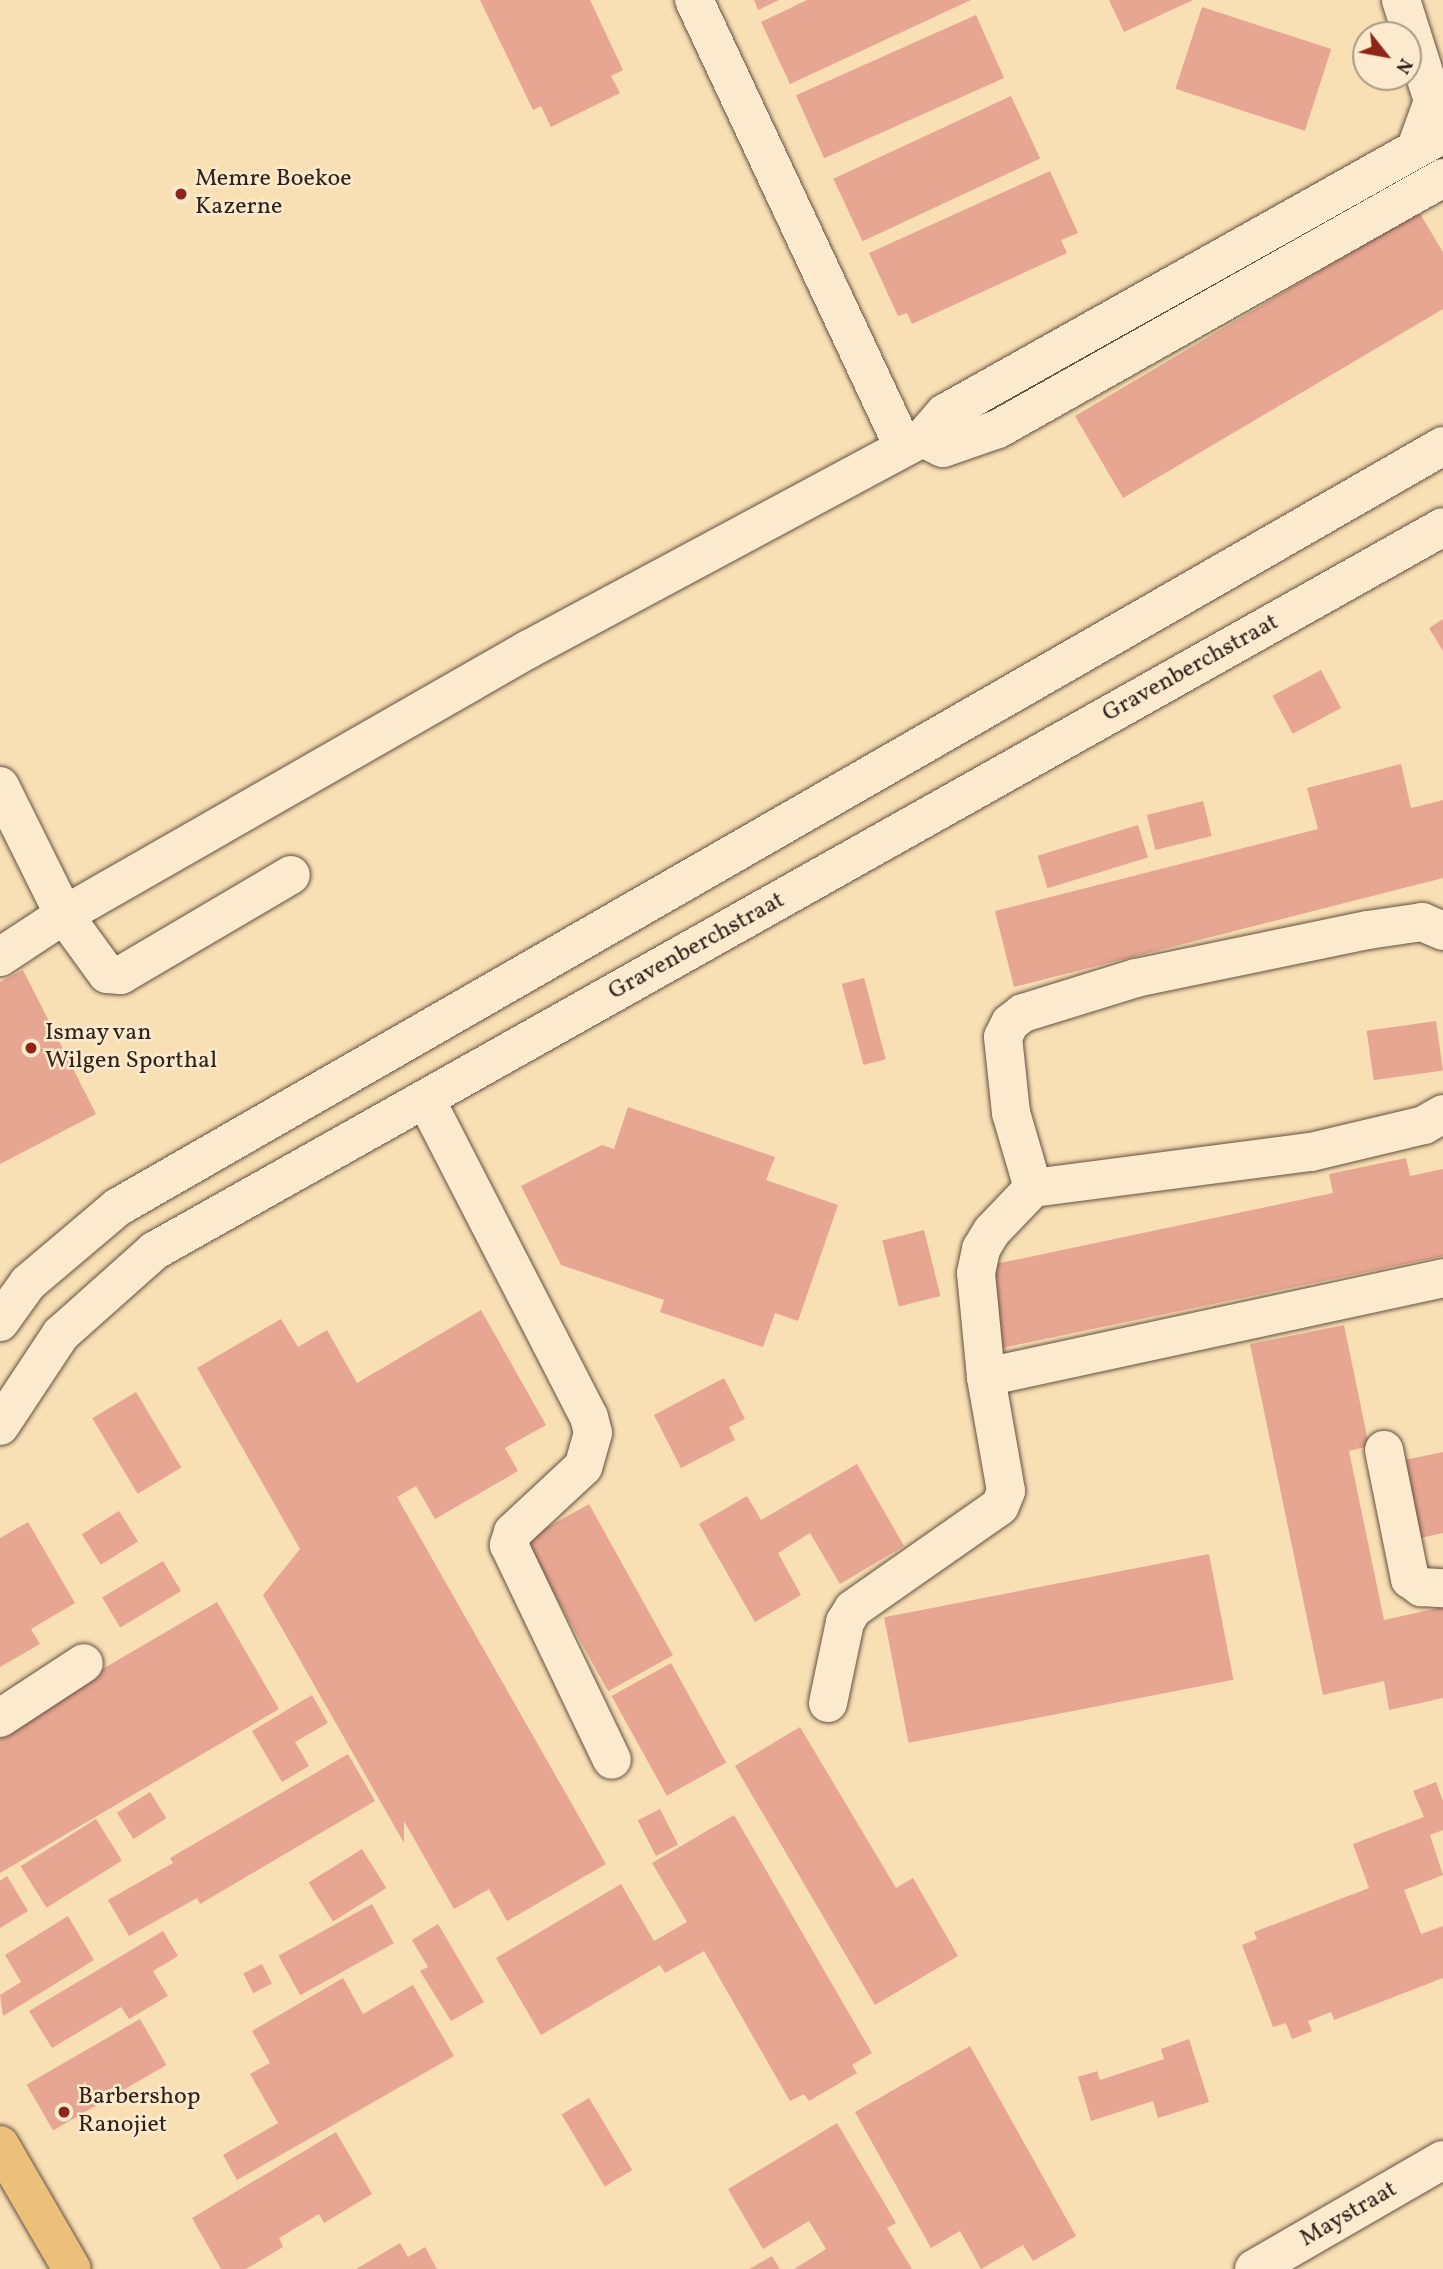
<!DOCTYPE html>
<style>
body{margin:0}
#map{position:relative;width:1443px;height:2269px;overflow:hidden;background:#f9dfb4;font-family:Vollkorn,serif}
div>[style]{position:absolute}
.building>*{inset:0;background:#e7a692;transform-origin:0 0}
.roads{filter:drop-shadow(0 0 2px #645140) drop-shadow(0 0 2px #645140)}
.minor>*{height:38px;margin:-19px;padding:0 19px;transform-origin:19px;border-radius:19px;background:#fbeace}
.major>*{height:38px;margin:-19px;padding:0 19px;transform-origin:19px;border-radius:19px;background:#ecc07a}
.dots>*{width:19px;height:19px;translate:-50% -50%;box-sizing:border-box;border:4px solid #fbeace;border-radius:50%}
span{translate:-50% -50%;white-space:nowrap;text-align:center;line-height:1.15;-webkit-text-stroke:5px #fbeace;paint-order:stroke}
.poi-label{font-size:24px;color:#322219}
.left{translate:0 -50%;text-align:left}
.street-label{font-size:24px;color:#322219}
.north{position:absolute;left:1352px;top:21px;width:70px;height:70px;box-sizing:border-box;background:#fbeace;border:2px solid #ab9a86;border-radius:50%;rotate:121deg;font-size:19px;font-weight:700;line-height:28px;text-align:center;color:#322219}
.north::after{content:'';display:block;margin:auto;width:24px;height:32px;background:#8f2418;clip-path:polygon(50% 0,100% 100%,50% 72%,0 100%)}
</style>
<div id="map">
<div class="building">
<i style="clip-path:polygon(480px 0,590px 0,623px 70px,611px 76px,620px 93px,551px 127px,541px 106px,533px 110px)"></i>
<i style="clip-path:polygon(754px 0,779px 0,758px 10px)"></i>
<i style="clip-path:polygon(807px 0,971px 0,790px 84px,761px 22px)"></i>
<i style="clip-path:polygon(1109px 0,1193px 0,1124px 32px)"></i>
<i style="left:1202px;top:7px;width:136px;height:86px;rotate:18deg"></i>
<i style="left:976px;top:15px;width:69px;height:197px;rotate:66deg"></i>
<i style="left:1011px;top:96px;width:69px;height:196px;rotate:65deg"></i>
<i style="clip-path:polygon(1050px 171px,1078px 233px,1061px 240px,1067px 253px,912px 324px,907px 313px,898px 316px,869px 253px)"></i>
<i style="clip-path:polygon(1419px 212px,1443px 252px,1443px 309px,1123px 498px,1075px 416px)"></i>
<i style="clip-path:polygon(1443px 619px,1443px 651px,1429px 628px)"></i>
<i style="left:1321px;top:670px;width:43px;height:55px;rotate:62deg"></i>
<i style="clip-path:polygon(1401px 764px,1411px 808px,1443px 800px,1443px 878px,1014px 987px,995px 911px,1318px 829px,1307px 788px)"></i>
<i style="left:1203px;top:801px;width:36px;height:58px;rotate:76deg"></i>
<i style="left:1138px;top:825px;width:34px;height:105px;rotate:73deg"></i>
<i style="clip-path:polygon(23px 970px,96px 1114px,0 1164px,0 982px)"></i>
<i style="left:864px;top:978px;width:84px;height:23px;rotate:75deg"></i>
<i style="left:1436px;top:1021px;width:50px;height:70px;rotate:82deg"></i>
<i style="clip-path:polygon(628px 1107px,775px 1157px,766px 1180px,838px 1205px,798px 1321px,775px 1313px,763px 1347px,660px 1312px,664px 1300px,561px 1265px,521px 1186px,602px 1145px,614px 1149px)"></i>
<i style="clip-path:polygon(1406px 1158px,1410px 1176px,1443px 1169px,1443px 1256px,1002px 1348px,986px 1266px,1333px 1193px,1329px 1174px)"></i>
<i style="left:924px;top:1230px;width:68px;height:43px;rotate:76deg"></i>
<i style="clip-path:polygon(481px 1310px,546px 1425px,505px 1448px,518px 1471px,435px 1519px,416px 1486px,397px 1497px,606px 1864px,507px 1921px,489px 1889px,454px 1909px,404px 1821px,404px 1843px,263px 1595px,300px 1549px,197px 1368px,281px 1319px,298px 1347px,327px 1330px,357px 1383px)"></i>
<i style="clip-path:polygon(1344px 1325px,1369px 1446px,1349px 1451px,1384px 1620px,1443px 1607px,1443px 1698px,1389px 1710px,1384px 1681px,1323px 1695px,1250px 1344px)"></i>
<i style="clip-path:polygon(724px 1378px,745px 1419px,729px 1427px,735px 1440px,681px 1468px,654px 1415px)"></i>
<i style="left:136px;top:1392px;width:88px;height:51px;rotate:59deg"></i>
<i style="clip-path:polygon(1443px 1452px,1443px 1533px,1411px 1540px,1395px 1462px)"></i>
<i style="clip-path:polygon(857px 1464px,904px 1546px,840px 1584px,810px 1533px,778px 1553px,801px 1595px,755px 1622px,699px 1524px,747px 1496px,761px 1520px)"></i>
<i style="left:589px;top:1504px;width:173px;height:74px;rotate:61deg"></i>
<i style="left:119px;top:1511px;width:36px;height:44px;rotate:58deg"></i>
<i style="clip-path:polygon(28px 1522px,75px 1603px,31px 1629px,40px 1644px,0 1667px,0 1538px)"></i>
<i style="left:1209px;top:1554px;width:128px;height:331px;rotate:79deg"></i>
<i style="left:163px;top:1561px;width:35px;height:71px;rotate:59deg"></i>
<i style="clip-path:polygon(217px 1602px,279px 1709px,0 1873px,0 1729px)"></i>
<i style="left:671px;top:1663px;width:114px;height:68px;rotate:61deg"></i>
<i style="clip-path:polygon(312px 1695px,328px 1723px,295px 1742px,309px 1766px,282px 1782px,252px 1731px)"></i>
<i style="clip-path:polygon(800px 1727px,896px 1888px,913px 1878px,958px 1956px,875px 2005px,735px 1766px)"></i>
<i style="clip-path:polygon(348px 1754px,375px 1801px,200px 1904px,197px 1898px,129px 1936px,108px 1900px,173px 1863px,170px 1858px)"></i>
<i style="clip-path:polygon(1436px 1782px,1443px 1801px,1443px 1830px,1430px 1835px,1443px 1875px,1404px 1890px,1421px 1934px,1443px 1926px,1443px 1978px,1334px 2020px,1331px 2012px,1308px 2021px,1312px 2031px,1292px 2039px,1286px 2023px,1273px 2027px,1242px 1945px,1257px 1939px,1254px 1932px,1369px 1888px,1353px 1844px,1424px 1817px,1413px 1791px)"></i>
<i style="left:150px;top:1792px;width:31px;height:39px;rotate:58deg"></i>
<i style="left:660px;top:1809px;width:40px;height:25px;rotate:63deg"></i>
<i style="clip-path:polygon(734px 1815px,872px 2053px,852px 2065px,857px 2073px,809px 2101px,804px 2094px,790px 2101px,704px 1951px,665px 1973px,660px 1965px,541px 2035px,496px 1958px,621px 1884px,654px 1941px,687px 1922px,652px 1863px)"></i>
<i style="left:96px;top:1819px;width:49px;height:89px;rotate:58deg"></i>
<i style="left:362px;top:1849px;width:46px;height:63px;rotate:58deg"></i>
<i style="clip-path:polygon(7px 1876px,28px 1911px,0 1928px,0 1881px)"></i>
<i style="left:372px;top:1904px;width:45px;height:107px;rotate:61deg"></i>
<i style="clip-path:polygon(68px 1916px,94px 1960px,3px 2016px,0 1995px,21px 1982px,5px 1955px)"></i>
<i style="clip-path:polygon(438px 1924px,484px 2002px,451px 2021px,420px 1971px,428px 1967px,412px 1940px)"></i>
<i style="clip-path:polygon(163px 1931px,178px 1956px,153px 1971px,168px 1996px,129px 2019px,121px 2007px,52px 2048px,29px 2011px)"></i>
<i style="left:262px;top:1964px;width:22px;height:21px;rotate:63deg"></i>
<i style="clip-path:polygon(343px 1978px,363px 2014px,413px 1985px,454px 2056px,237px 2180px,223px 2155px,278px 2123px,250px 2074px,270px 2063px,252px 2031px)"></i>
<i style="left:140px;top:2019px;width:53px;height:131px;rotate:60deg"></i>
<i style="clip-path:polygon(1189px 2039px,1209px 2102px,1158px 2118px,1153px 2101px,1091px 2121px,1078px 2077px,1097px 2071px,1100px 2080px,1164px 2059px,1161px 2049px)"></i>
<i style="clip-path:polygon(970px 2046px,1076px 2236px,1033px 2261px,1023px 2245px,981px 2269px,960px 2231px,931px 2248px,855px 2112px)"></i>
<i style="left:589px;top:2098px;width:84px;height:32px;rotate:59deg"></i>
<i style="clip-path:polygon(837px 2123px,896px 2223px,887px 2228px,912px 2269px,794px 2269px,826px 2249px,809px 2221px,763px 2249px,728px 2189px)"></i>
<i style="clip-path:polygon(336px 2132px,372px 2194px,324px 2223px,319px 2214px,279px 2238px,283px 2247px,246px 2269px,221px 2269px,192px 2218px)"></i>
<i style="clip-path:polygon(400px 2243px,408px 2257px,425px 2247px,437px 2269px,356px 2269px)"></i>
<i style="clip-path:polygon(772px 2256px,780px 2269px,749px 2269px)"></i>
</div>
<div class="roads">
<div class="minor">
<i style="left:694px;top:0;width:493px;rotate:64.9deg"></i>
<i style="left:1401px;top:0;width:106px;rotate:72.4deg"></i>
<i style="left:1433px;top:101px;width:50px;rotate:109.9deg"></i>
<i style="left:923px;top:438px;width:22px;rotate:27deg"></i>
<i style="left:943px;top:448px;width:58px;rotate:-19.1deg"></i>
<i style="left:998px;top:429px;width:511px;rotate:-29.42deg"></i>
<i style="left:0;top:786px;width:144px;rotate:63.6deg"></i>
<i style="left:64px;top:915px;width:536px;rotate:-29.77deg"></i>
<i style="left:529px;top:649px;width:447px;rotate:-28.2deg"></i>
<i style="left:923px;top:438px;width:33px;rotate:-49deg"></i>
<i style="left:945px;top:413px;width:571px;rotate:-29.26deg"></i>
<i style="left:0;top:957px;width:77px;rotate:-33.3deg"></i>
<i style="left:64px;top:915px;width:73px;rotate:53.9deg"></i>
<i style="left:107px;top:974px;width:14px;rotate:4deg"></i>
<i style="left:121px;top:975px;width:197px;rotate:-30.5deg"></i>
<i style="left:426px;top:1100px;width:356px;rotate:62.8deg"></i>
<i style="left:589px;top:1417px;width:16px;rotate:76deg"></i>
<i style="left:593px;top:1433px;width:35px;rotate:106deg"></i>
<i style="left:583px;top:1467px;width:96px;rotate:137.1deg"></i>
<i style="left:513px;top:1532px;width:14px;rotate:107deg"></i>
<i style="left:509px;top:1545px;width:238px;rotate:64.4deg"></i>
<i style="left:1033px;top:1188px;width:78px;rotate:-106.3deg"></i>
<i style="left:1011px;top:1113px;width:76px;rotate:-96deg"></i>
<i style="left:1003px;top:1037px;width:16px;rotate:-63deg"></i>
<i style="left:1010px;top:1023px;width:16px;rotate:-38deg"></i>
<i style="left:1023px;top:1013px;width:118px;rotate:-17.2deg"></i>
<i style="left:1136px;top:978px;width:237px;rotate:-11.7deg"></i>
<i style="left:1368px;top:930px;width:55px;rotate:-8.4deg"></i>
<i style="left:1422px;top:922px;width:23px;rotate:23deg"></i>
<i style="left:0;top:1322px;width:48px;rotate:-54.3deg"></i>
<i style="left:28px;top:1283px;width:118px;rotate:-40.2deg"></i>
<i style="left:118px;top:1207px;width:1528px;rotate:-29.87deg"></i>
<i style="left:986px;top:1377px;width:468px;rotate:-12.2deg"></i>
<i style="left:0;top:1426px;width:110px;rotate:-56.5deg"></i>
<i style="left:61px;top:1334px;width:125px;rotate:-41.7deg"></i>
<i style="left:154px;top:1251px;width:1478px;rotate:-29.32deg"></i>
<i style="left:1384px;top:1450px;width:132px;rotate:78.6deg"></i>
<i style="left:1410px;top:1579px;width:14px;rotate:36deg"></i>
<i style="left:1421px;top:1587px;width:22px;rotate:3deg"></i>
<i style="left:828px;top:1703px;width:83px;rotate:-78.1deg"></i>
<i style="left:845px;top:1622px;width:15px;rotate:-58deg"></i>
<i style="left:853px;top:1609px;width:179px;rotate:-35deg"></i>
<i style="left:1000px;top:1506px;width:16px;rotate:-68deg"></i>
<i style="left:1006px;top:1491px;width:116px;rotate:-100deg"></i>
<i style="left:986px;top:1377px;width:104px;rotate:-95.5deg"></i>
<i style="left:976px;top:1273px;width:25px;rotate:-78deg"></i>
<i style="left:981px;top:1249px;width:21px;rotate:-59deg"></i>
<i style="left:992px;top:1231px;width:59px;rotate:-46.4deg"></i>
<i style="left:1033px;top:1188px;width:280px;rotate:-7.4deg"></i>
<i style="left:1311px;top:1152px;width:116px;rotate:-13.4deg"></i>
<i style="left:1424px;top:1125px;width:22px;rotate:-30deg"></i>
<i style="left:0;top:1718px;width:100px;rotate:-33.2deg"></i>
<i style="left:1254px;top:2269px;width:218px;rotate:-30deg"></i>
</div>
<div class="major">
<i style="left:0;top:2145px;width:143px;rotate:59.9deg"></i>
</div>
</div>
<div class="dots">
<i style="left:181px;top:194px;background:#8f2418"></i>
<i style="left:31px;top:1048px;background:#8f2418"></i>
<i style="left:64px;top:2112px;background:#8f2418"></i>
</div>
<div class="poi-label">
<span class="left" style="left:195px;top:194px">Memre Boekoe<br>Kazerne</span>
<span class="left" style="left:45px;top:1048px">Ismay van<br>Wilgen Sporthal</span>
<span class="left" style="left:78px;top:2112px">Barbershop<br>Ranojiet</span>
</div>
<div class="street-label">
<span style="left:1191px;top:669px;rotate:-29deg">Gravenberchstraat</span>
<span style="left:697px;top:947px;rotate:-29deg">Gravenberchstraat</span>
<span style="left:1349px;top:2215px;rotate:-30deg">Maystraat</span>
</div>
<div class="north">N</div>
</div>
